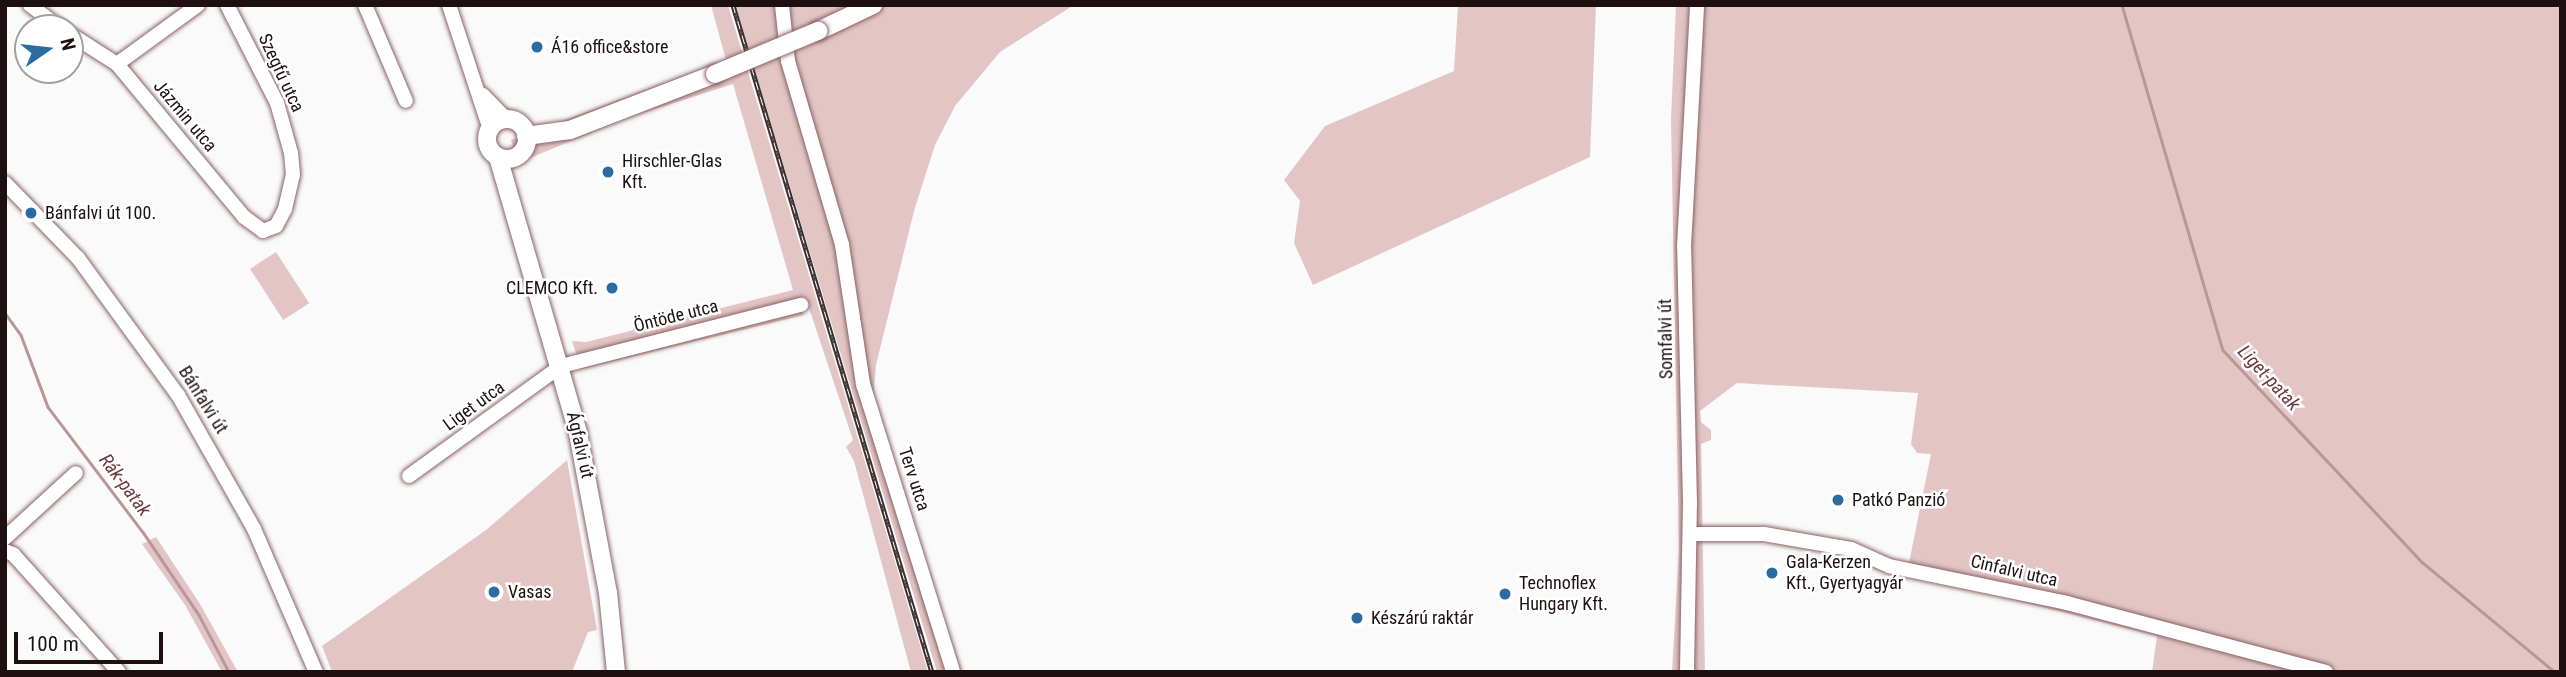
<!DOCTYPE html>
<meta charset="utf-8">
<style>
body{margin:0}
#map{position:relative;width:2566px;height:677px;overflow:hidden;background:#fafafa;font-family:"Roboto Condensed",sans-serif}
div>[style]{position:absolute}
.green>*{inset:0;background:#e3c5c6;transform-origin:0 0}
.stream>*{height:2.5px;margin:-1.25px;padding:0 1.25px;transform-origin:1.25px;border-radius:1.25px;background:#ba9797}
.roads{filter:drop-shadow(0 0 2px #896363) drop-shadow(0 0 2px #896363)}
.minor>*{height:14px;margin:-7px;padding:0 7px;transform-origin:7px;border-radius:7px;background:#fff}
.major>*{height:18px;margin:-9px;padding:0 9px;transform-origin:9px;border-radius:9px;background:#fff}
.major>.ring{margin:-9px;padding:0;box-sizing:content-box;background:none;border:18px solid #fff;border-radius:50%}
.rail>*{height:5px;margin-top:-2.5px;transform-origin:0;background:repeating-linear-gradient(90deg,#fff 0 8px,#3a2e2e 0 16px);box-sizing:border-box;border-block:2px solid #3a2e2e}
.bridges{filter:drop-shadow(0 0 2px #896363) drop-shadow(0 0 2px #896363)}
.major-bridge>*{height:18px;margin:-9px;padding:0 9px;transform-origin:9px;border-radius:9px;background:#fff}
.dots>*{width:19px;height:19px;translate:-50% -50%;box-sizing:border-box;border:4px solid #fff;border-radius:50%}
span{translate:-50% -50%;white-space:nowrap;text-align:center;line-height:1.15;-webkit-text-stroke:5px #fff;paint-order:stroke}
.poi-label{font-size:18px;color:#1e1010}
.left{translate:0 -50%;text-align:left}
.right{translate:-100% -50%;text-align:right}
.street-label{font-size:18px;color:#1e1010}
.water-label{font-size:19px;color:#6b393b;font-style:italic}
.frame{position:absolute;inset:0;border:7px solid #1e1010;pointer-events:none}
.north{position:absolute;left:14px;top:14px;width:70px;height:70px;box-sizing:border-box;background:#fff;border:2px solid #a59f9f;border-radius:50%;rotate:76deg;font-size:19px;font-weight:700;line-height:28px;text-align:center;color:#1e1010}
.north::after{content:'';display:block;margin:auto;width:24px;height:32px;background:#2a6ca2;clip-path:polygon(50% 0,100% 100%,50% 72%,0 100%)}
.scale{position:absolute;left:14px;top:632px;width:149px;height:32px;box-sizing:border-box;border:4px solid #1e1010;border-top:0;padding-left:9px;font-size:21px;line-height:24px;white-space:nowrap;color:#1e1010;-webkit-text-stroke:5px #fff;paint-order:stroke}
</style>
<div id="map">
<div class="green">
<i style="clip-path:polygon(711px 5px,728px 5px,928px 672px,911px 672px,854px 461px,846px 447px,853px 440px,809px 308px,802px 310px,804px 315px,581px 369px,572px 341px,586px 342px,793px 290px,733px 84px,624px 119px,518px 163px,511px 140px,726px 60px)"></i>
<i style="clip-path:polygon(735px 5px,1074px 5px,1000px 52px,955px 106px,935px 145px,914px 211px,876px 365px,872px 414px,947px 672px,937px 672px)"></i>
<i style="clip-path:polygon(1458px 5px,1596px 5px,1590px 157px,1313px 285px,1294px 243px,1300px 201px,1284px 180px,1325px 126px,1454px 71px)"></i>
<i style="clip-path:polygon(1676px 5px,2561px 5px,2561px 672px,2152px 672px,2157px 636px,1907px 573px,1931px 454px,1917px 453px,1911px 444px,1918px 393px,1737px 383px,1700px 411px,1701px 422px,1711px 430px,1711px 440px,1701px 444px,1705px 672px,1672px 672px,1679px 551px,1671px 119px)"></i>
<i style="left:276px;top:252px;width:61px;height:31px;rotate:57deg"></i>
<i style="clip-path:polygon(567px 460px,597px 630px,588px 632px,572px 672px,332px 672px,322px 646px,486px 530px)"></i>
<i style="clip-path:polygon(156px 537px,200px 604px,238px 672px,222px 672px,185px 605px,142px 544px)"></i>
</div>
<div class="stream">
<i style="left:2122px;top:5px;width:359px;rotate:73.7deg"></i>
<i style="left:2223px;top:350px;width:291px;rotate:46.8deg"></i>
<i style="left:2422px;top:562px;width:173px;rotate:39.6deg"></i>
<i style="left:5px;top:313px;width:27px;rotate:54deg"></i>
<i style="left:21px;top:335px;width:77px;rotate:69.4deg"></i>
<i style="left:48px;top:407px;width:157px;rotate:52.8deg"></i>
<i style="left:143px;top:532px;width:100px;rotate:56deg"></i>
<i style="left:199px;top:615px;width:64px;rotate:62.2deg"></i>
</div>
<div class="roads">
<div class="minor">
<i style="left:30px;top:5px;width:39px;rotate:37deg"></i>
<i style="left:365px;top:5px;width:104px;rotate:66.9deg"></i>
<i style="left:449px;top:5px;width:132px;rotate:71.8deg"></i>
<i style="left:782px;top:5px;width:56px;rotate:83.9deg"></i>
<i style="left:788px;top:61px;width:192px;rotate:73.6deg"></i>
<i style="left:842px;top:245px;width:141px;rotate:81.4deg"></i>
<i style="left:863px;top:384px;width:302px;rotate:72.6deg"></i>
<i style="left:70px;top:34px;width:56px;rotate:32.6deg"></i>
<i style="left:117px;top:64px;width:199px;rotate:50.3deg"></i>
<i style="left:244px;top:217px;width:24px;rotate:36deg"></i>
<i style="left:263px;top:231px;width:14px;rotate:-21deg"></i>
<i style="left:276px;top:226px;width:19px;rotate:-62deg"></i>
<i style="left:285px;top:209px;width:35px;rotate:-77deg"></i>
<i style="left:293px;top:175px;width:22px;rotate:-95deg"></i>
<i style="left:291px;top:153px;width:52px;rotate:-105.6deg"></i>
<i style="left:277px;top:103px;width:110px;rotate:-117deg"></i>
<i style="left:117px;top:64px;width:100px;rotate:-36.1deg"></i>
<i style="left:483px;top:95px;width:35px;rotate:46deg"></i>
<i style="left:5px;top:183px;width:105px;rotate:45.8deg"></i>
<i style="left:78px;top:258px;width:170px;rotate:53.9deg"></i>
<i style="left:178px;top:395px;width:154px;rotate:60.4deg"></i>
<i style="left:254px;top:529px;width:156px;rotate:66.6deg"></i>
<i style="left:409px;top:476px;width:188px;rotate:-35.9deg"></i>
<i style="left:561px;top:366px;width:248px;rotate:-14.3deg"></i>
<i style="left:1690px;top:534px;width:74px"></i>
<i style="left:1764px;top:534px;width:88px;rotate:9.8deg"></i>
<i style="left:1851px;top:549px;width:42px;rotate:24.1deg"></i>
<i style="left:1889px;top:566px;width:182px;rotate:11.7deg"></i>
<i style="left:2067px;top:603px;width:268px;rotate:14.9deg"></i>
<i style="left:5px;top:538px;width:96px;rotate:-42.5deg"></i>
<i style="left:5px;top:551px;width:9px;rotate:21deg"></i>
<i style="left:13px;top:554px;width:159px;rotate:48.1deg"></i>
<i style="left:1687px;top:672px;width:168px;rotate:-89deg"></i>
<i style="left:1690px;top:504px;width:257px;rotate:-91.3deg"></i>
<i style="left:1684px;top:247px;width:242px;rotate:-86.9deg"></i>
</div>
<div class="major">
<i style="left:818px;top:31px;width:61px;rotate:-25.3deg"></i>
<i class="ring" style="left:487px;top:119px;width:22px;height:22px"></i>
<i style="left:526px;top:136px;width:44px;rotate:-7.8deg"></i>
<i style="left:570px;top:130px;width:155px;rotate:-21.1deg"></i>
<i style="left:498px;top:157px;width:287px;rotate:73.8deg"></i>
<i style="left:578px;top:433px;width:163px;rotate:79.4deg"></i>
<i style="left:608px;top:593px;width:79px;rotate:84.2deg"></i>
</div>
</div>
<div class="rail">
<i style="left:733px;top:5px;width:696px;rotate:73.39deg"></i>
</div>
<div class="bridges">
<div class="major-bridge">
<i style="left:715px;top:74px;width:112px;rotate:-22.7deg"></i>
</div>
</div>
<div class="dots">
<i style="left:537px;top:47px;background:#2a6ca2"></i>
<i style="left:608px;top:172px;background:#2a6ca2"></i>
<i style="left:31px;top:213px;background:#2a6ca2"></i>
<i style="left:612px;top:288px;background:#2a6ca2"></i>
<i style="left:1838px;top:500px;background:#2a6ca2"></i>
<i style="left:1772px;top:573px;background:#2a6ca2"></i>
<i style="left:494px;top:592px;background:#2a6ca2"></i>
<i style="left:1505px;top:594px;background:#2a6ca2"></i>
<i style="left:1357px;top:618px;background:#2a6ca2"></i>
</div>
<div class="poi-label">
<span class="left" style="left:551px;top:47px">Á16 office&amp;store</span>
<span class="left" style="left:622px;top:172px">Hirschler-Glas<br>Kft.</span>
<span class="left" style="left:45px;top:213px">Bánfalvi út 100.</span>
<span class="right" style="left:598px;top:288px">CLEMCO Kft.</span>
<span class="left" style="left:1852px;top:500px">Patkó Panzió</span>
<span class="left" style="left:1786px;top:573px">Gala-Kerzen<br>Kft., Gyertyagyár</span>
<span class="left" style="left:1519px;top:594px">Technoflex<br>Hungary Kft.</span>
<span class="left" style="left:508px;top:592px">Vasas</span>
<span class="left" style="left:1371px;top:618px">Készárú raktár</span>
</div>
<div class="street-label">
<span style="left:281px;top:73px;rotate:65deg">Szegfű utca</span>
<span style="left:185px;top:116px;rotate:50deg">Jázmin utca</span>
<span style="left:676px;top:316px;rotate:-14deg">Öntöde utca</span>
<span style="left:1666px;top:339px;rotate:-91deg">Somfalvi út</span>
<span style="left:203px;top:400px;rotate:58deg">Bánfalvi út</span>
<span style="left:474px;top:406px;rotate:-36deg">Liget utca</span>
<span style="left:580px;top:445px;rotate:77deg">Ágfalvi út</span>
<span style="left:914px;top:479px;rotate:72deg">Terv utca</span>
<span style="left:2014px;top:571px;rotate:13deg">Cinfalvi utca</span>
</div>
<div class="water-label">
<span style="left:2269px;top:378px;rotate:47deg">Liget-patak</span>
<span style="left:125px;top:485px;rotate:53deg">Rák-patak</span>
</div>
<div class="frame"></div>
<div class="north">N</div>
<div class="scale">100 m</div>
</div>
